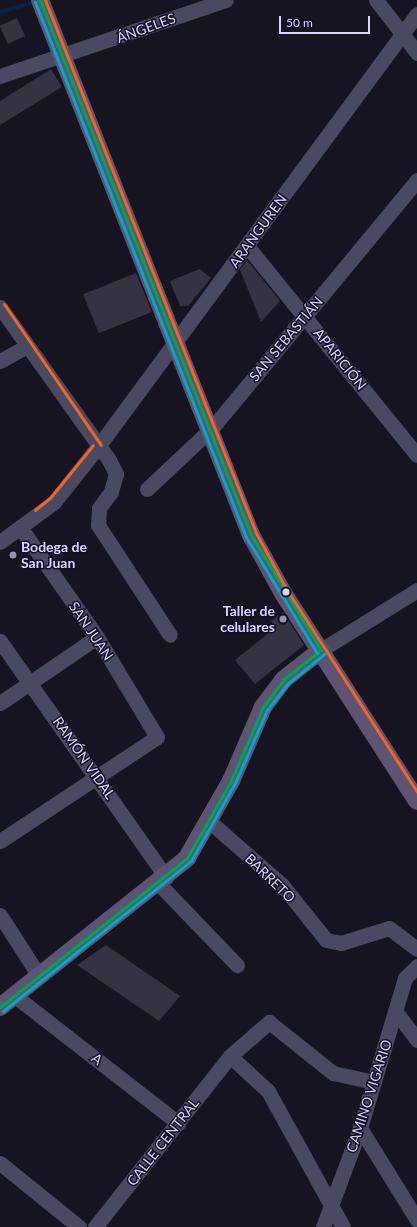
<!DOCTYPE html>
<meta charset="utf-8">
<style>
body{margin:0}
#map{position:relative;width:417px;height:1227px;overflow:hidden;background:#161421;font-family:Lato,sans-serif}
div>[style]{position:absolute}
.stream>*{height:3.5px;margin:-1.75px;padding:0 1.75px;transform-origin:1.75px;border-radius:1.75px;background:#0d2144}
.building>*{inset:0;background:#343243;transform-origin:0 0}
.minor>*{height:15px;margin:-7.5px;padding:0 7.5px;transform-origin:7.5px;border-radius:7.5px;background:#4a4962}
.major>*{height:18px;margin:-9px;padding:0 9px;transform-origin:9px;border-radius:9px;background:#5e5373}
.bus-1>*{height:3px;margin:-1.5px;padding:0 1.5px;transform-origin:1.5px;border-radius:1.5px;background:#00a651}
.bus-2>*{height:3px;margin:-1.5px;padding:0 1.5px;transform-origin:1.5px;border-radius:1.5px;background:#00a9ce}
.bus-3>*{height:3px;margin:-1.5px;padding:0 1.5px;transform-origin:1.5px;border-radius:1.5px;background:#f26522}
.dots>*{width:11px;height:11px;translate:-50% -50%;box-sizing:border-box;border:2px solid #130f26;border-radius:50%}
span{translate:-50% -50%;white-space:nowrap;text-align:center;line-height:1.15;-webkit-text-stroke:3px #130f26;paint-order:stroke}
.street-label{font-size:14px;color:#d9d4ff}
.poi-label{font-size:14px;color:#d9d4ff;font-weight:700}
.left{translate:0 -50%;text-align:left}
.right{translate:-100% -50%;text-align:right}
.scale{position:absolute;left:279px;top:16px;width:91px;height:18px;box-sizing:border-box;border:2px solid #d9d4ff;border-top:0;padding-left:5px;font-size:12px;line-height:14px;white-space:nowrap;color:#d9d4ff;-webkit-text-stroke:3px #130f26;paint-order:stroke}
</style>
<div id="map">
<div class="stream">
<i style="left:0;top:12px;width:37px;rotate:-16deg"></i>
</div>
<div class="building">
<i style="left:17px;top:18px;width:20px;height:19px;rotate:66deg"></i>
<i style="clip-path:polygon(51px 69px,62px 87px,0 125px,0 101px)"></i>
<i style="clip-path:polygon(247px 260px,280px 301px,261px 322px,240px 270px)"></i>
<i style="clip-path:polygon(200px 269px,211px 278px,188px 306px,180px 306px,170px 281px)"></i>
<i style="left:136px;top:273px;width:42px;height:57px;rotate:68deg"></i>
<i style="clip-path:polygon(283px 612px,304px 645px,255px 684px,235px 660px,276px 627px,271px 621px)"></i>
<i style="clip-path:polygon(106px 945px,180px 996px,159px 1021px,77px 965px)"></i>
</div>
<div class="minor">
<i style="left:376px;top:0;width:67px;rotate:52.3deg"></i>
<i style="left:0;top:76px;width:238px;rotate:-18.6deg"></i>
<i style="left:247px;top:246px;width:269px;rotate:50.9deg"></i>
<i style="left:0;top:307px;width:188px;rotate:54.5deg"></i>
<i style="left:109px;top:460px;width:16px;rotate:63deg"></i>
<i style="left:116px;top:474px;width:19px;rotate:106deg"></i>
<i style="left:111px;top:492px;width:20px;rotate:127deg"></i>
<i style="left:99px;top:508px;width:17px;rotate:93deg"></i>
<i style="left:98px;top:525px;width:131px;rotate:56.8deg"></i>
<i style="left:0;top:361px;width:31px;rotate:-29deg"></i>
<i style="left:147px;top:489px;width:89px;rotate:-43.2deg"></i>
<i style="left:212px;top:428px;width:322px;rotate:-50.4deg"></i>
<i style="left:0;top:542px;width:67px;rotate:-36.5deg"></i>
<i style="left:54px;top:502px;width:69px;rotate:-51.5deg"></i>
<i style="left:97px;top:448px;width:539px;rotate:-53.6deg"></i>
<i style="left:0;top:641px;width:289px;rotate:54.9deg"></i>
<i style="left:321px;top:650px;width:113px;rotate:-32deg"></i>
<i style="left:0;top:703px;width:117px;rotate:-34.2deg"></i>
<i style="left:209px;top:821px;width:97px;rotate:41.2deg"></i>
<i style="left:282px;top:885px;width:70px;rotate:51.3deg"></i>
<i style="left:326px;top:940px;width:15px;rotate:11deg"></i>
<i style="left:341px;top:943px;width:50px;rotate:-17.4deg"></i>
<i style="left:389px;top:928px;width:35px;rotate:37deg"></i>
<i style="left:0;top:841px;width:188px;rotate:-33.5deg"></i>
<i style="left:157px;top:737px;width:117px;rotate:-121deg"></i>
<i style="left:97px;top:637px;width:134px;rotate:-125deg"></i>
<i style="left:158px;top:883px;width:114px;rotate:46.1deg"></i>
<i style="left:0;top:915px;width:72px;rotate:57.4deg"></i>
<i style="left:15px;top:996px;width:207px;rotate:37.9deg"></i>
<i style="left:396px;top:1012px;width:35px;rotate:53deg"></i>
<i style="left:230px;top:1056px;width:52px;rotate:42.6deg"></i>
<i style="left:268px;top:1091px;width:155px;rotate:61.1deg"></i>
<i style="left:360px;top:1128px;width:108px;rotate:58.2deg"></i>
<i style="left:0;top:1163px;width:102px;rotate:39deg"></i>
<i style="left:95px;top:1227px;width:218px;rotate:-51.7deg"></i>
<i style="left:230px;top:1056px;width:52px;rotate:-41.1deg"></i>
<i style="left:269px;top:1022px;width:82px;rotate:38.6deg"></i>
<i style="left:333px;top:1073px;width:42px;rotate:12.4deg"></i>
<i style="left:323px;top:1227px;width:106px;rotate:-69.5deg"></i>
<i style="left:360px;top:1128px;width:157px;rotate:-73.3deg"></i>
<i style="left:405px;top:978px;width:17px;rotate:-45deg"></i>
</div>
<div class="major">
<i style="left:40px;top:0;width:575px;rotate:68.48deg"></i>
<i style="left:251px;top:535px;width:66px;rotate:61.1deg"></i>
<i style="left:283px;top:593px;width:247px;rotate:57.2deg"></i>
<i style="left:0;top:1007px;width:239px;rotate:-38.5deg"></i>
<i style="left:187px;top:858px;width:89px;rotate:-60.3deg"></i>
<i style="left:231px;top:781px;width:81px;rotate:-66.6deg"></i>
<i style="left:263px;top:707px;width:34px;rotate:-53deg"></i>
<i style="left:283px;top:680px;width:48px;rotate:-38.3deg"></i>
</div>
<div class="bus-1">
<i style="left:40px;top:0;width:575px;rotate:68.48deg"></i>
<i style="left:251px;top:535px;width:135px;rotate:58.7deg"></i>
<i style="left:0;top:1007px;width:239px;rotate:-38.5deg"></i>
<i style="left:187px;top:858px;width:89px;rotate:-60.3deg"></i>
<i style="left:231px;top:781px;width:81px;rotate:-66.6deg"></i>
<i style="left:263px;top:707px;width:34px;rotate:-53deg"></i>
<i style="left:283px;top:680px;width:48px;rotate:-38.3deg"></i>
</div>
<div class="bus-2">
<i style="left:35px;top:2px;width:575px;rotate:68.48deg"></i>
<i style="left:246px;top:537px;width:136px;rotate:58.5deg"></i>
<i style="left:3px;top:1011px;width:241px;rotate:-38.6deg"></i>
<i style="left:191px;top:861px;width:90px;rotate:-60.6deg"></i>
<i style="left:235px;top:783px;width:80px;rotate:-66.3deg"></i>
<i style="left:267px;top:710px;width:33px;rotate:-52deg"></i>
<i style="left:287px;top:684px;width:48px;rotate:-39deg"></i>
</div>
<div class="bus-3">
<i style="left:45px;top:0;width:573px;rotate:68.4deg"></i>
<i style="left:256px;top:533px;width:65px;rotate:61.5deg"></i>
<i style="left:287px;top:590px;width:240px;rotate:57.2deg"></i>
<i style="left:4px;top:304px;width:171px;rotate:55.5deg"></i>
<i style="left:35px;top:510px;width:19px;rotate:-39deg"></i>
<i style="left:50px;top:498px;width:68px;rotate:-50.9deg"></i>
</div>
<div class="dots">
<i style="left:13px;top:555px;background:#9591b1"></i>
<i style="left:286px;top:592px;background:#d9d4ff"></i>
<i style="left:283px;top:619px;background:#9591b1"></i>
</div>
<div class="street-label">
<span style="left:146px;top:28px;rotate:-20deg">ÁNGELES</span>
<span style="left:258px;top:231px;rotate:-54deg">ARANGUREN</span>
<span style="left:286px;top:339px;rotate:-50deg">SAN SEBASTIÁN</span>
<span style="left:340px;top:359px;rotate:51deg">APARICIÓN</span>
<span style="left:91px;top:631px;rotate:56deg">SAN JUAN</span>
<span style="left:84px;top:758px;rotate:55deg">RAMÓN VIDAL</span>
<span style="left:270px;top:878px;rotate:44deg">BARRETO</span>
<span style="left:97px;top:1059px;rotate:38deg">A</span>
<span style="left:369px;top:1096px;rotate:-72deg">CAMINO VIGARIO</span>
<span style="left:163px;top:1142px;rotate:-52deg">CALLE CENTRAL</span>
</div>
<div class="poi-label">
<span class="left" style="left:21px;top:555px">Bodega de<br>San Juan</span>
<span class="right" style="left:275px;top:619px">Taller de<br>celulares</span>
</div>
<div class="scale">50 m</div>
</div>
